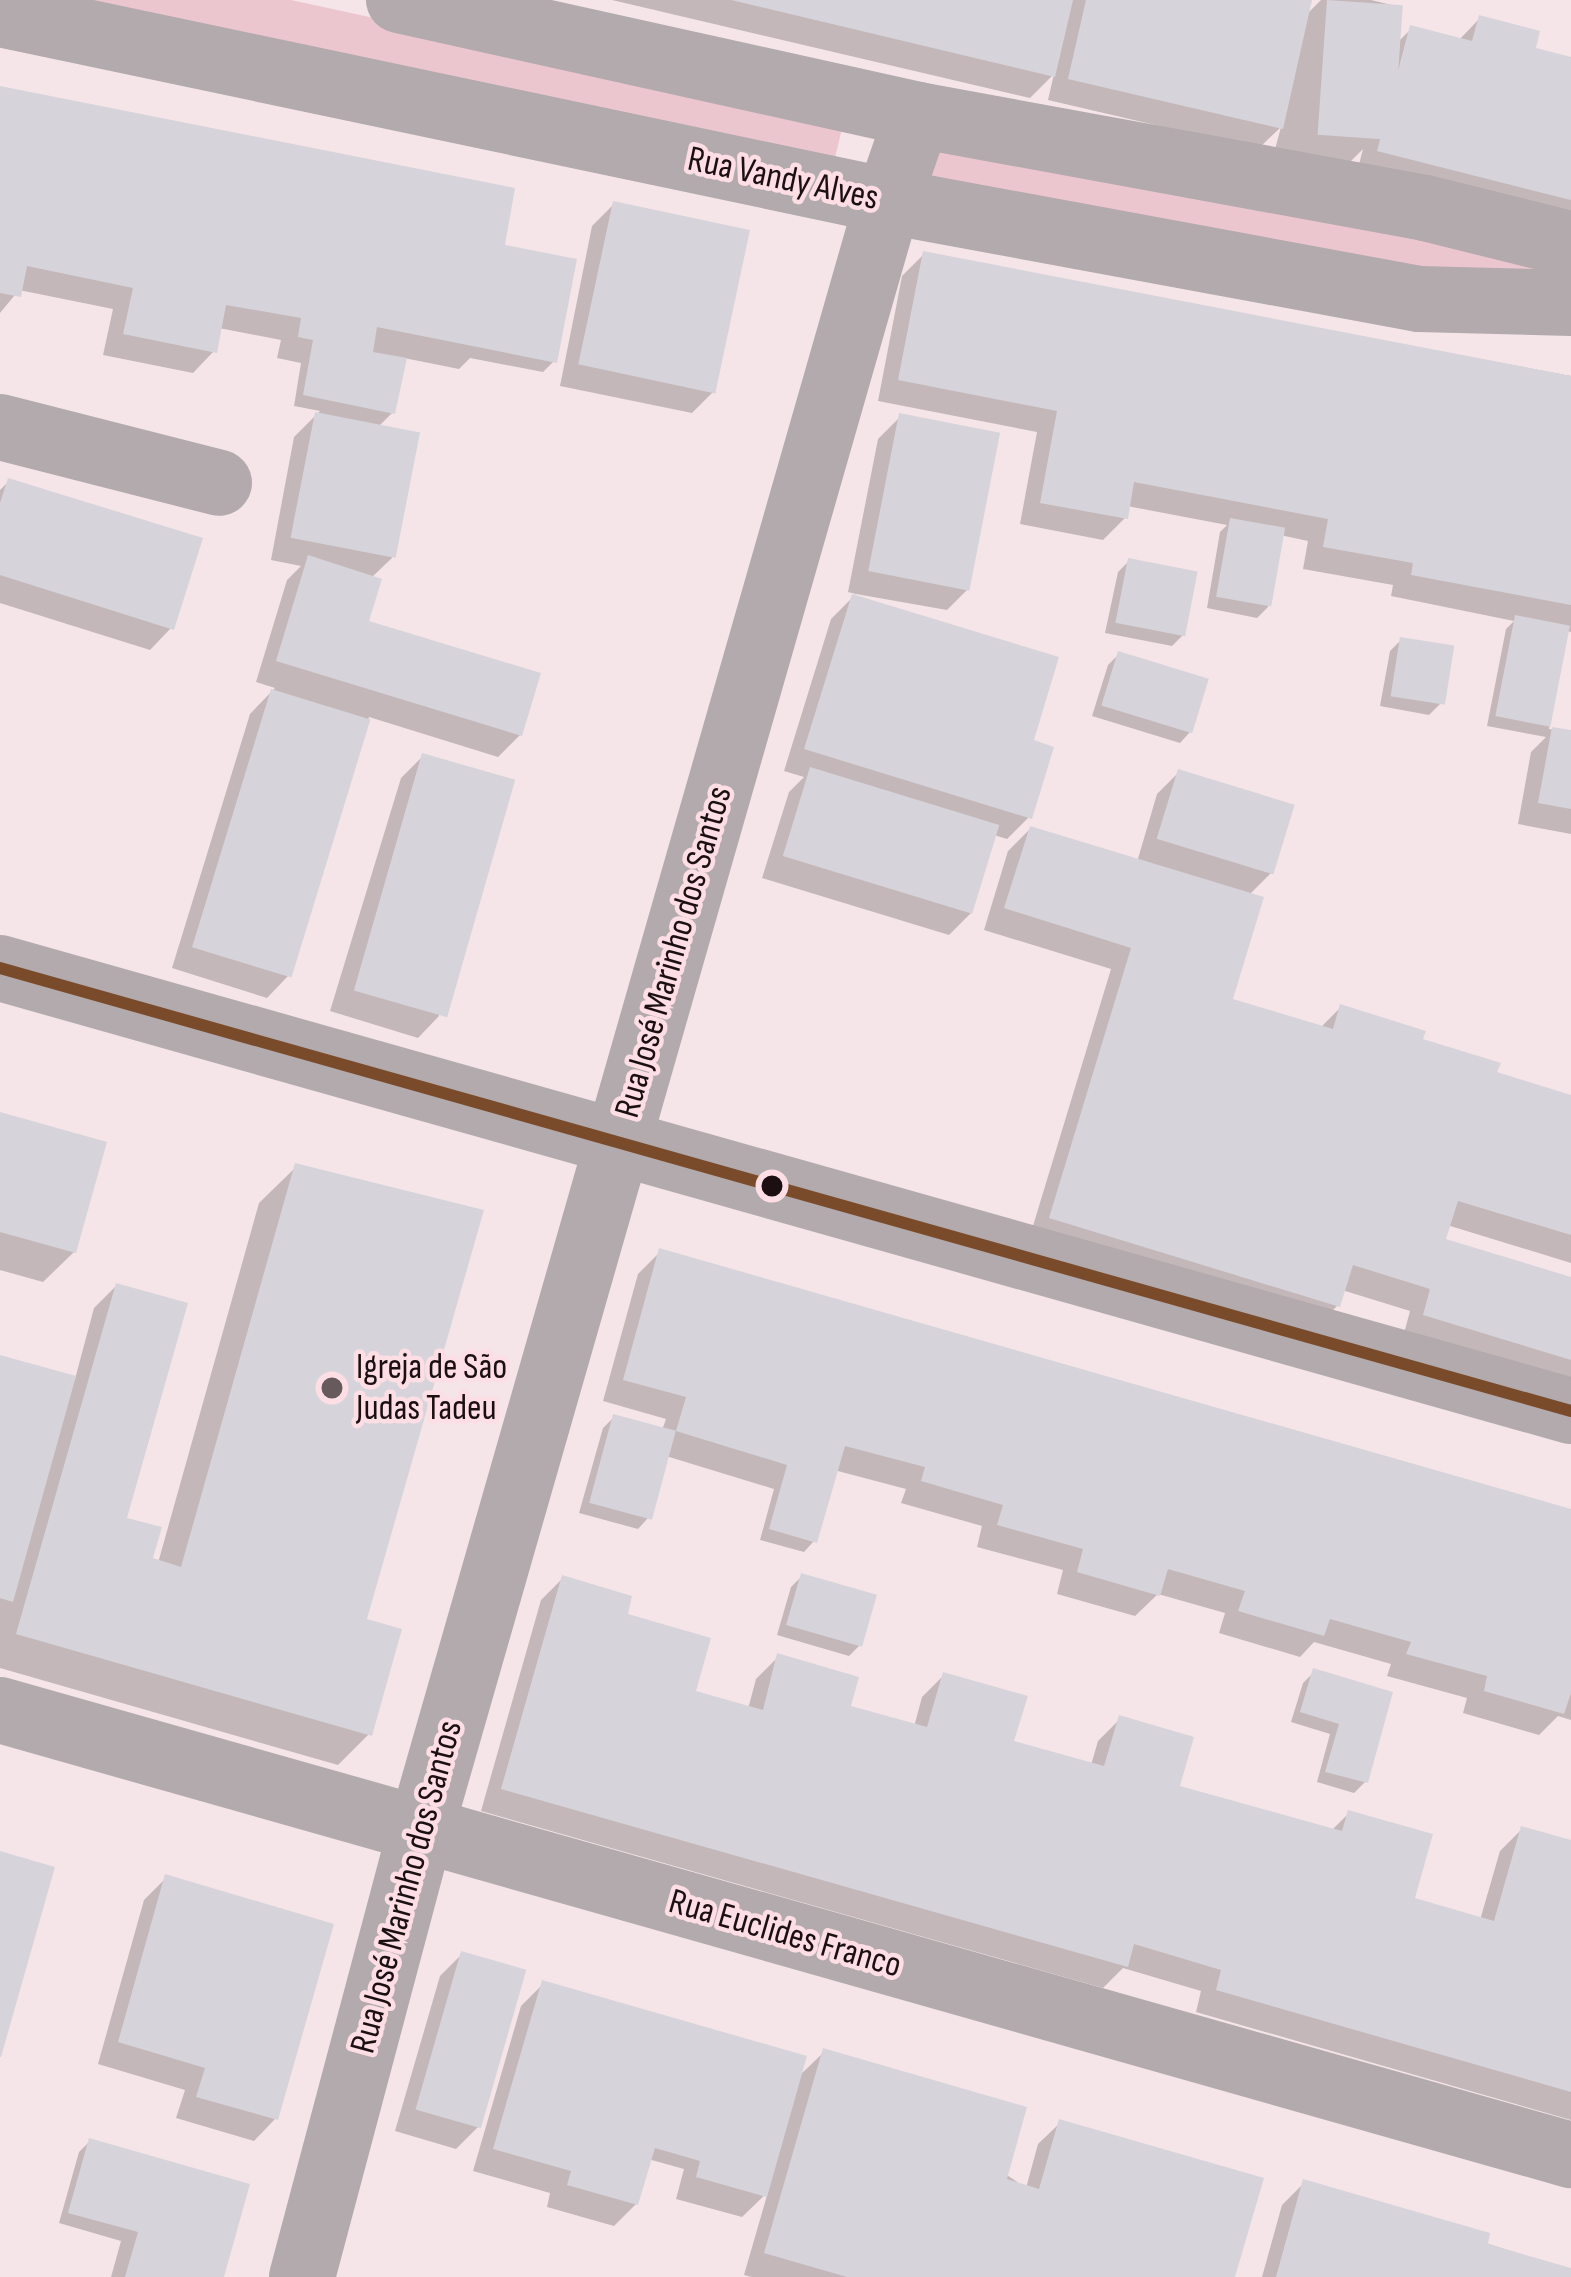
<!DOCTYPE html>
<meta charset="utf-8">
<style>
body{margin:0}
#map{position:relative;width:1571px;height:2277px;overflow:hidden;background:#f5e5e8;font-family:"Sofia Sans Condensed",sans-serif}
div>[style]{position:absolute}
.green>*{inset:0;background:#ecc6ce}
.shadow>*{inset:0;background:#0003}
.building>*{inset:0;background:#d6d4da;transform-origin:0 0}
.minor>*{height:66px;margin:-33px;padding:0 33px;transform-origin:33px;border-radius:33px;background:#b2aaac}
.bus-1>*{height:12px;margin:-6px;padding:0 6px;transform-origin:6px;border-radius:6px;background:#7a4b2a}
.dots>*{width:33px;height:33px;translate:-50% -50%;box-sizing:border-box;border:6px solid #fcdee4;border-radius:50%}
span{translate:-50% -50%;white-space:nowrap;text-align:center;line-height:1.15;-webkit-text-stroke:9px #fcdee4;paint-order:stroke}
.street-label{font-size:36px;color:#1b0f12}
.poi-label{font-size:36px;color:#1b0f12}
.left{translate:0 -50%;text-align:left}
</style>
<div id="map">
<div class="green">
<i style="clip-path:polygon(50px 0,291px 0,844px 120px,833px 166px)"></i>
<i style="clip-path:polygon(937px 138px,1565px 262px,1560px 287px,926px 192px)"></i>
</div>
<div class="shadow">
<i style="clip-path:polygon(612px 0,1309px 0,1305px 16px,1321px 0,1371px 0,1400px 7px,1389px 51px,1411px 29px,1458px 41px,1480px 18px,1532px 50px,1571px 60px,1571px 226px,1357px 172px,1363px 149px,1343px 169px,1274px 153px,1281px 127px,1258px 149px,1048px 100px,1054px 74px,1030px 98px)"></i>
<i style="clip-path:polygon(0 89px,499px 254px,554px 361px,543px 372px,470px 358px,459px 369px,404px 358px,393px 412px,378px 427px,392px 558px,371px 578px,365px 623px,520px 735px,498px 757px,369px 717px,288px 976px,267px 998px,172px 968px,250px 714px,275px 688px,256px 682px,287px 580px,301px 566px,271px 560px,294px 437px,320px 411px,294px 406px,301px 363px,277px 358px,281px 340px,219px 328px,214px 351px,193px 373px,103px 355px,113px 309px,19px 290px,0 313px)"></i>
<i style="clip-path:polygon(614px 204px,714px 391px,692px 413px,560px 386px,592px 226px)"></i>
<i style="clip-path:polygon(924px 254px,1571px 376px,1571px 632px,1566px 631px,1549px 729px,1571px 733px,1571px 834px,1518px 824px,1531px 752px,1546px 737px,1487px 726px,1506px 629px,1514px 621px,1391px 596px,1393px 585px,1303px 569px,1308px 541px,1280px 535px,1268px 607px,1257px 618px,1207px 608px,1220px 532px,1227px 525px,1127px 506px,1125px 518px,1103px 540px,1020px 524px,1037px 432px,878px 401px,902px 276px)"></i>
<i style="clip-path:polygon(900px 417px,969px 588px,947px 610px,856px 594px,855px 598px,1030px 742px,1029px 817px,1007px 839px,994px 835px,971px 913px,949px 935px,762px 878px,789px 792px,804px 777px,784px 771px,831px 619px,856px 594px,848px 592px,878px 439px)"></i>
<i style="clip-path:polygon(8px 482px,171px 628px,150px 650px,0 603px,0 490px)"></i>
<i style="clip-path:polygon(1129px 561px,1183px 635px,1172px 646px,1105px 633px,1118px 572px)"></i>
<i style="clip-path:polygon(1401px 640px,1440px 704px,1429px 715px,1380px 706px,1390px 651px)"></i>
<i style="clip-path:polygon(1119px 654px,1190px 732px,1180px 743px,1092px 716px,1108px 665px)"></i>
<i style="clip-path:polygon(423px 756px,439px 1016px,418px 1038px,330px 1011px,401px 778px)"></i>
<i style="clip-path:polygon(1179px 772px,1271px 873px,1248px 896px,1230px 1001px,1320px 1028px,1340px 1008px,1494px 1074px,1571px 1098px,1571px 1263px,1447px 1225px,1442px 1241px,1571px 1280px,1571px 1388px,1403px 1337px,1410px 1311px,1342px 1290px,1337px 1306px,1315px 1328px,1029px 1239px,1111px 969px,984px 930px,1008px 851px,1030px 829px,1137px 862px,1157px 794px)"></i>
<i style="clip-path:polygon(0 1115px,74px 1252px,43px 1282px,0 1270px)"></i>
<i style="clip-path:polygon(296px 1167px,364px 1617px,369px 1734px,338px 1765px,0 1668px,0 1358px,75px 1379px,94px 1308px,116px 1286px,124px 1520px,149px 1560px,158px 1563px,259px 1203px)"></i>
<i style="clip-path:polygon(660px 1252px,1571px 1512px,1571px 1720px,1558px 1716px,1539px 1735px,1463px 1713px,1467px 1698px,1387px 1676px,1391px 1664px,1314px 1642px,1300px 1657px,1219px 1633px,1225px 1613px,1158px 1594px,1135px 1616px,1057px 1594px,1063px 1570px,977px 1547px,982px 1526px,901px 1503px,906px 1489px,834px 1470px,814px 1541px,804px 1552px,760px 1540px,774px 1489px,666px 1456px,648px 1518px,638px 1529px,579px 1513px,603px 1428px,614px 1417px,662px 1430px,666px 1419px,603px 1401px,638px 1274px)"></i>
<i style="clip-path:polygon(802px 1576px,860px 1645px,849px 1656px,777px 1635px,791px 1587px)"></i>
<i style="clip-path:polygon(563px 1578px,624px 1616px,692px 1693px,748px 1709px,756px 1679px,778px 1657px,847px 1708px,914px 1727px,922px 1697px,944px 1675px,1010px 1743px,1091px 1765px,1098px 1741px,1120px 1719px,1176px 1788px,1331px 1831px,1349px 1813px,1411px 1901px,1480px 1920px,1500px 1851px,1522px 1829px,1571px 1843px,1571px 2120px,1196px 2012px,1201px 1991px,1123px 1968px,1103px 1988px,481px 1811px,541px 1600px)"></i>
<i style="clip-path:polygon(1314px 1672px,1390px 1694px,1365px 1782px,1354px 1793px,1317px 1782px,1330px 1734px,1291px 1722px,1303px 1683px)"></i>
<i style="clip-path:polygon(166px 1878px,275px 2119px,254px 2141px,176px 2118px,185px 2090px,98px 2064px,144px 1900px)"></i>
<i style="clip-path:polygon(462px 1954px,478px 2127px,456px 2149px,395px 2131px,440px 1976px)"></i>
<i style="clip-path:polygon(543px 1984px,797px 2078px,824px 2052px,1026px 2188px,1038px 2144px,1060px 2123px,1232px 2277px,752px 2277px,744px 2275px,768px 2192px,742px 2217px,676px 2199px,684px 2169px,648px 2159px,636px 2204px,614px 2226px,547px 2207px,550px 2193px,473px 2171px,521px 2006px)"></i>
<i style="clip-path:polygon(90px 2141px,221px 2277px,111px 2277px,121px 2241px,59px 2223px,79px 2152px)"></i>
<i style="clip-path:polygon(1304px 2183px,1571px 2271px,1571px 2277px,1262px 2277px,1282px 2205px)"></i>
</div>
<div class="building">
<i style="clip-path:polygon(731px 0,1073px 0,1055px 77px)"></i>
<i style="clip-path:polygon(1086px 0,1312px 0,1283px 129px,1068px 79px)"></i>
<i style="left:1327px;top:0;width:76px;height:135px;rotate:4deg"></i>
<i style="clip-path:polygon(1479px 15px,1540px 31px,1536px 48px,1571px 57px,1571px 200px,1377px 151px,1410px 25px,1472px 41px)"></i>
<i style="clip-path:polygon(0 86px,515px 188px,505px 245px,577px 259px,557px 363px,377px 327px,373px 352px,407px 358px,395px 414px,303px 395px,313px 340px,298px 337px,301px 318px,226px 305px,217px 353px,123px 334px,133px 288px,27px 266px,21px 297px,0 293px)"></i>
<i style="left:613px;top:201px;width:140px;height:167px;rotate:12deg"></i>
<i style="clip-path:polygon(923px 251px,1571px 376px,1571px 605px,1411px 575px,1413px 563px,1323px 547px,1328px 519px,1134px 482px,1128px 519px,1040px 503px,1057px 411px,898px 380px)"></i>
<i style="left:315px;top:412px;width:107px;height:128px;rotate:11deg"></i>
<i style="left:899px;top:413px;width:103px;height:161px;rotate:11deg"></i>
<i style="clip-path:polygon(8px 478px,203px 538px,174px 630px,0 575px,0 503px)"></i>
<i style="left:1230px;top:518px;width:56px;height:80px;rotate:10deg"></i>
<i style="clip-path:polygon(308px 555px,382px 579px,369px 621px,541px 673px,522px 736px,276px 661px)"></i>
<i style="left:1128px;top:558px;width:71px;height:66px;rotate:11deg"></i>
<i style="clip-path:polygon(852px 594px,1059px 657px,1034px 740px,1054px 747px,1032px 819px,804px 749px)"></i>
<i style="left:1515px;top:615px;width:56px;height:103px;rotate:11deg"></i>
<i style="left:1400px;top:637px;width:55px;height:60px;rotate:9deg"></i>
<i style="left:1118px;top:651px;width:95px;height:57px;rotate:17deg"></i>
<i style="left:271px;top:689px;width:104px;height:270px;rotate:17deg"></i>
<i style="clip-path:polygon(1552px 727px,1571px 730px,1571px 809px,1538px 803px)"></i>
<i style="left:422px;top:753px;width:97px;height:247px;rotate:16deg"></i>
<i style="left:810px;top:767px;width:198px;height:93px;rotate:17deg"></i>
<i style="left:1178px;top:769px;width:122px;height:73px;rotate:17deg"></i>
<i style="clip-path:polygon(1030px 826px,1264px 897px,1233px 999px,1333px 1029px,1340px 1004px,1426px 1031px,1423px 1039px,1501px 1063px,1497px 1072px,1571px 1095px,1571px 1235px,1458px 1201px,1446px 1239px,1571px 1277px,1571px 1360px,1423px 1315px,1430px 1289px,1353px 1265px,1340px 1307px,1049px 1218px,1131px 948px,1004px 908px)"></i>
<i style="clip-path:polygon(0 1112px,107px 1142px,76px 1253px,0 1232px)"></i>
<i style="clip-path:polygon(295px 1163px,484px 1210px,367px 1619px,402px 1629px,372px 1736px,16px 1634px,116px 1283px,188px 1303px,127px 1518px,162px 1527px,153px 1558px,181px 1567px)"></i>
<i style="clip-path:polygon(659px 1248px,1571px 1509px,1571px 1693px,1564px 1714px,1484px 1691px,1487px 1676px,1406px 1654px,1411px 1642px,1330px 1619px,1324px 1636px,1238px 1611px,1245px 1591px,1168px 1569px,1160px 1596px,1077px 1572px,1083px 1549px,997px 1525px,1003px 1505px,921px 1481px,925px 1467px,845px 1446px,817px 1543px,769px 1529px,787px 1465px,676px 1431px,686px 1397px,623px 1380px)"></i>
<i style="clip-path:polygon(0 1355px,76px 1376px,13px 1602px,0 1598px)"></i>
<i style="left:613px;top:1414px;width:65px;height:92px;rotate:15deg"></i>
<i style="left:801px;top:1573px;width:79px;height:54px;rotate:16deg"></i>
<i style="clip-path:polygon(562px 1575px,632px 1596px,628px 1614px,711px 1638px,696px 1691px,763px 1710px,777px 1653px,859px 1677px,851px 1706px,927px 1727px,943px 1672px,1028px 1696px,1014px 1741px,1104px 1766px,1119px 1715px,1194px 1737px,1180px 1786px,1342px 1831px,1348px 1810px,1433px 1834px,1415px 1898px,1494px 1921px,1521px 1826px,1571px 1840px,1571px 2092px,1216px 1990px,1221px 1970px,1134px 1944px,1128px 1967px,501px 1789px)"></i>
<i style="clip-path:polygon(1313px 1668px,1393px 1692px,1368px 1783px,1325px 1772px,1339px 1724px,1300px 1712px)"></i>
<i style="clip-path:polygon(0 1851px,55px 1867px,1px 2057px,0 2057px)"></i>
<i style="clip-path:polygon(165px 1874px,334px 1924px,278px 2120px,196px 2097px,205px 2068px,118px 2042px)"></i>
<i style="left:461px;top:1951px;width:68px;height:165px;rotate:16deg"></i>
<i style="clip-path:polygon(542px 1980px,807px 2056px,767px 2197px,696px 2177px,700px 2161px,655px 2148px,638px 2205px,567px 2185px,571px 2171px,493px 2149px)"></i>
<i style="clip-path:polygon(823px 2048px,1027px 2107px,1007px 2179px,1039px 2189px,1059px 2119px,1264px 2178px,1235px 2277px,847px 2277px,764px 2253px)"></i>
<i style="clip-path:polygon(89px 2138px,250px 2184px,224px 2277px,125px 2277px,138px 2232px,68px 2213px)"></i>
<i style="clip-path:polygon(1303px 2179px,1490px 2233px,1488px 2244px,1571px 2268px,1571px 2277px,1276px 2277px)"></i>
</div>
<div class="minor">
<i style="left:399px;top:0;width:532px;rotate:12.49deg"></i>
<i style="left:918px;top:115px;width:515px;rotate:10.39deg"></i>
<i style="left:1425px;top:208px;width:150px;rotate:13.9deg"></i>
<i style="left:0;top:14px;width:907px;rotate:11.89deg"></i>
<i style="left:888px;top:201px;width:540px;rotate:10.46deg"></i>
<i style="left:1419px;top:299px;width:152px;rotate:1.5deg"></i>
<i style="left:0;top:427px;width:226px;rotate:14.3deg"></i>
<i style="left:0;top:968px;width:1632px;rotate:15.75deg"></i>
<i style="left:0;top:1710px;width:1633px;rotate:15.82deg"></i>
<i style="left:302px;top:2277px;width:460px;rotate:-75.1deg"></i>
<i style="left:420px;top:1832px;width:1697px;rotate:-73.99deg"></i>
<i style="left:888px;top:201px;width:91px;rotate:-70.8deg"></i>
</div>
<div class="bus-1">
<i style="left:0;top:968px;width:1632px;rotate:15.75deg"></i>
</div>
<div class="dots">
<i style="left:772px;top:1186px;background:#1b0f12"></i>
<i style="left:332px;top:1388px;background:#675a5d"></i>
</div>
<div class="street-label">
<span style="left:783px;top:179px;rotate:12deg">Rua Vandy Alves</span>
<span style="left:674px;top:952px;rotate:-74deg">Rua José Marinho dos Santos</span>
<span style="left:407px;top:1887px;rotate:-75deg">Rua José Marinho dos Santos</span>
<span style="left:785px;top:1934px;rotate:16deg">Rua Euclides Franco</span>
</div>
<div class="poi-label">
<span class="left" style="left:356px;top:1388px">Igreja de São<br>Judas Tadeu</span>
</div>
</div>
